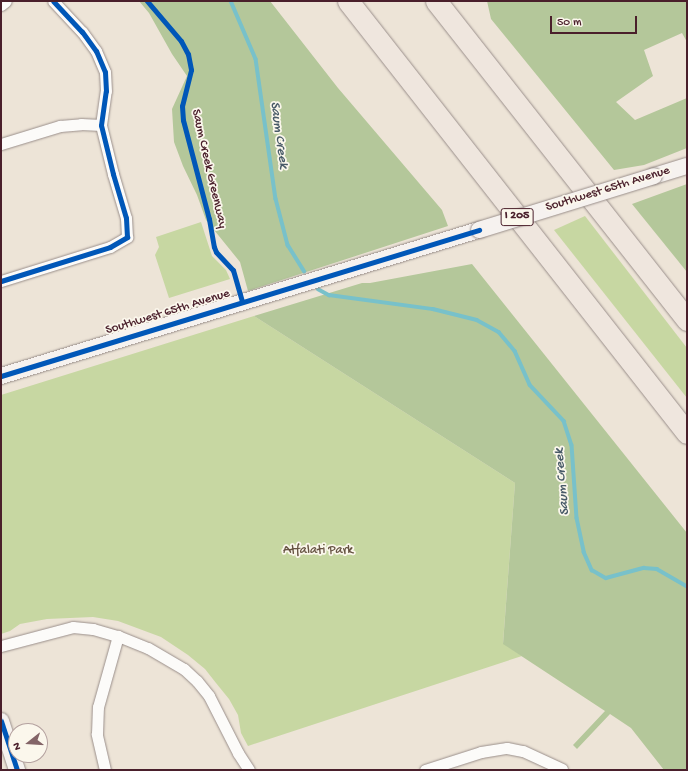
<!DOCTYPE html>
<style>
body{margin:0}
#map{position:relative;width:688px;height:771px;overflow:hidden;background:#ede4d7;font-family:"Gochi Hand",sans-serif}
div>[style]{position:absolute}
.green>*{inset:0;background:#c7d7a2}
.forest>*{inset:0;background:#b4c79a}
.stream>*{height:3.5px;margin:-1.75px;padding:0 1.75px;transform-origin:1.75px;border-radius:1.75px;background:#78c1ca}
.roads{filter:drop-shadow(0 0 1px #9a8f8b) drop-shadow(0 0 1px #9a8f8b)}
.minor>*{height:11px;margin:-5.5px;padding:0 5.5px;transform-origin:5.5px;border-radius:5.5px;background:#fcfbf9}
.secondary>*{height:16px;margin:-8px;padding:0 8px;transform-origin:8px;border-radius:8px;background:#f6f2ef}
.motorway>*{height:21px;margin:-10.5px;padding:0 10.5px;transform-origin:10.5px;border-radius:10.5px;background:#efe6de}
.bridges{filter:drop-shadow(0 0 1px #9a8f8b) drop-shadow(0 0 1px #9a8f8b)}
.secondary-bridge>*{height:16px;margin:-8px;padding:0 8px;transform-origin:8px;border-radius:8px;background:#f6f2ef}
.cycleway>*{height:5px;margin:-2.5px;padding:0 2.5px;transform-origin:2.5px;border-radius:2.5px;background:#0057b8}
span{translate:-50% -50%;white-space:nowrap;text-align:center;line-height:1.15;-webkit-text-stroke:3.5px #fbf7ec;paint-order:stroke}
.shield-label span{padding:1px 3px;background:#fbf7ec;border:1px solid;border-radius:3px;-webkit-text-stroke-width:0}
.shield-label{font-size:12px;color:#4a1f2b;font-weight:700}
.street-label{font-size:13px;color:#4a1f2b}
.park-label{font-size:13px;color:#665342}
.water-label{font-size:14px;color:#485a68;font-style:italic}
.frame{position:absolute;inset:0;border:2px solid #4a1f2b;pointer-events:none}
.north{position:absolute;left:8px;top:723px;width:40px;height:40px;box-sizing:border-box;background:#fbf7ec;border:1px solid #b4a19f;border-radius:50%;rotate:253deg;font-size:11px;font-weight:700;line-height:16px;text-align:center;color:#4a1f2b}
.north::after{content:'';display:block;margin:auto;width:14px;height:18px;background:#836467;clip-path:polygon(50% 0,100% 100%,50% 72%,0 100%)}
.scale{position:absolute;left:550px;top:16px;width:87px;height:18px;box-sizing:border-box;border:2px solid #4a1f2b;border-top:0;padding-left:5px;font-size:12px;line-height:14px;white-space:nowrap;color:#4a1f2b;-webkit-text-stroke:3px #fbf7ec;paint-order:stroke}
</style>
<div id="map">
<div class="green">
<i style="clip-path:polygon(585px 216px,687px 348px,687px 398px,554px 230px)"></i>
<i style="clip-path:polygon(201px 222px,212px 256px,226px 270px,230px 279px,169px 298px,155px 255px,159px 247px,156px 237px)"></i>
<i style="clip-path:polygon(254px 316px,515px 483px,503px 643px,522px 656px,248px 746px,241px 733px,238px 715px,229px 699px,216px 683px,205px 669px,188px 655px,161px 637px,118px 621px,93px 617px,47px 619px,20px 624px,10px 631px,1px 634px,1px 395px)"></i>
</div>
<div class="forest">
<i style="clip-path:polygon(139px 1px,270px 1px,338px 88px,442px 210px,448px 226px,248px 291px,240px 262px,206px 220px,197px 195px,183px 166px,174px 142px,172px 109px,187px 76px,172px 54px,149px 13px)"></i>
<i style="clip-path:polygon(487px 1px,687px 1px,687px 42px,682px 33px,644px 50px,653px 76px,616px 102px,635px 120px,687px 98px,687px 148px,644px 165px,614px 170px,491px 19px)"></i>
<i style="clip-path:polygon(687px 184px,687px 272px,632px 204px)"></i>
<i style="clip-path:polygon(472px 264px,687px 533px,687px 770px,664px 770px,631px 728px,610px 714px,577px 749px,573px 745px,605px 711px,503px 644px,515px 483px,254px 316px,362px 283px,370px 283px)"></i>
</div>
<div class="stream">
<i style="left:231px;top:1px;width:63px;rotate:66.7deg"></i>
<i style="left:256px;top:59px;width:141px;rotate:81.9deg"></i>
<i style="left:276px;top:199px;width:48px;rotate:75.4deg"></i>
<i style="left:288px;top:245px;width:31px;rotate:58deg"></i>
<i style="left:318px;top:289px;width:13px;rotate:29deg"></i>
<i style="left:329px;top:295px;width:105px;rotate:7.7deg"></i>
<i style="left:433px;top:309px;width:45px;rotate:14deg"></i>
<i style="left:477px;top:320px;width:25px;rotate:29deg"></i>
<i style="left:499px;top:332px;width:25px;rotate:50deg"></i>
<i style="left:515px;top:351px;width:37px;rotate:66deg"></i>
<i style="left:530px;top:385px;width:50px;rotate:46.6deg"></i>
<i style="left:564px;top:421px;width:25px;rotate:72deg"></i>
<i style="left:572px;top:445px;width:73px;rotate:86.1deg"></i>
<i style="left:577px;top:518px;width:35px;rotate:78deg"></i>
<i style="left:584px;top:552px;width:20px;rotate:66deg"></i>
<i style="left:592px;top:570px;width:16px;rotate:30deg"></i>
<i style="left:606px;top:578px;width:39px;rotate:-15deg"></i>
<i style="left:644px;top:568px;width:13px;rotate:4deg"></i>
<i style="left:657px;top:569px;width:34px;rotate:30deg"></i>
</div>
<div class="roads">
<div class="minor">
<i style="left:1px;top:5px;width:6px;rotate:-39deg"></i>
<i style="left:1px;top:144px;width:62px;rotate:-17deg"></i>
<i style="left:60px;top:126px;width:21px;rotate:-5deg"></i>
<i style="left:81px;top:124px;width:20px;rotate:3deg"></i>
<i style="left:1px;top:281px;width:114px;rotate:-17.3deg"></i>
<i style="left:110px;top:247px;width:20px;rotate:-30deg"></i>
<i style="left:127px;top:237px;width:19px;rotate:-93deg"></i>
<i style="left:126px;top:218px;width:46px;rotate:-106.5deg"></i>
<i style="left:113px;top:174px;width:50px;rotate:-103.8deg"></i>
<i style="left:101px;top:125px;width:34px;rotate:-82deg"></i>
<i style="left:106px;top:91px;width:19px;rotate:-93deg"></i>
<i style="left:105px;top:72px;width:23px;rotate:-113deg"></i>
<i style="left:96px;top:51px;width:24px;rotate:-126deg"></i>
<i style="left:82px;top:32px;width:42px;rotate:-133.1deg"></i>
<i style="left:1px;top:646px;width:74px;rotate:-14.8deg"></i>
<i style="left:73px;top:627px;width:20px;rotate:6deg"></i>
<i style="left:93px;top:629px;width:26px;rotate:16deg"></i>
<i style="left:118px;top:636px;width:32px;rotate:22deg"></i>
<i style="left:148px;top:648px;width:42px;rotate:30.3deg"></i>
<i style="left:184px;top:669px;width:18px;rotate:43deg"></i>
<i style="left:197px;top:681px;width:19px;rotate:51deg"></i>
<i style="left:209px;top:696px;width:64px;rotate:63deg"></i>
<i style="left:238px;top:753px;width:20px;rotate:57deg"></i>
<i style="left:105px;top:770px;width:37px;rotate:-103deg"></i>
<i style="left:97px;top:734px;width:27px;rotate:-88deg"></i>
<i style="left:98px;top:707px;width:74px;rotate:-74.3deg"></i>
<i style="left:425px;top:770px;width:59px;rotate:-17.8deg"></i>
<i style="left:481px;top:752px;width:26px;rotate:-9deg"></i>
<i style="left:507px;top:748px;width:16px;rotate:11deg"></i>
<i style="left:523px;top:751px;width:43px;rotate:24.8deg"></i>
</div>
<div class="secondary">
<i style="left:654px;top:176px;width:34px;rotate:-17deg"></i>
<i style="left:1px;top:376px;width:500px;rotate:-17deg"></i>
<i style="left:1px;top:721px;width:52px;rotate:71.9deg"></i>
</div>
<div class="motorway">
<i style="left:348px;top:1px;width:549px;rotate:51.88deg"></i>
<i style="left:436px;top:1px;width:406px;rotate:51.8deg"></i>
</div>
</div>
<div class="bridges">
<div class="secondary-bridge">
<i style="left:479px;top:230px;width:183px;rotate:-17.1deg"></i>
</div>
</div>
<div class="cycleway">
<i style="left:147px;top:1px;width:52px;rotate:49.6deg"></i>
<i style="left:181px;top:41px;width:15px;rotate:62deg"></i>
<i style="left:188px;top:54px;width:16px;rotate:79deg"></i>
<i style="left:191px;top:70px;width:37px;rotate:104deg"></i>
<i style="left:182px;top:106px;width:14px;rotate:86deg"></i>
<i style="left:183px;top:120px;width:102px;rotate:75.3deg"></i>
<i style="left:209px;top:219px;width:28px;rotate:80deg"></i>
<i style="left:214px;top:247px;width:5px;rotate:68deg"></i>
<i style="left:216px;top:252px;width:25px;rotate:47deg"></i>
<i style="left:233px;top:270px;width:32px;rotate:74deg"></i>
<i style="left:1px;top:281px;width:114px;rotate:-17.3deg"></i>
<i style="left:110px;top:247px;width:20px;rotate:-30deg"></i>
<i style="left:127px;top:237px;width:19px;rotate:-93deg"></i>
<i style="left:126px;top:218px;width:46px;rotate:-106.5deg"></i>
<i style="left:113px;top:174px;width:50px;rotate:-103.8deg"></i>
<i style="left:101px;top:125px;width:34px;rotate:-82deg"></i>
<i style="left:106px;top:91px;width:19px;rotate:-93deg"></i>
<i style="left:105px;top:72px;width:23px;rotate:-113deg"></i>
<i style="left:96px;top:51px;width:24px;rotate:-126deg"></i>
<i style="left:82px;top:32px;width:42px;rotate:-133.1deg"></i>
<i style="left:1px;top:376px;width:500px;rotate:-17deg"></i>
<i style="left:1px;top:721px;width:52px;rotate:71.9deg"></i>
</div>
<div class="shield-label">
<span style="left:517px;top:217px">I 205</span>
</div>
<div class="street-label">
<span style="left:208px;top:169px;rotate:77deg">Saum Creek Greenway</span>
<span style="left:608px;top:190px;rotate:-17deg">Southwest 65th Avenue</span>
<span style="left:168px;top:313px;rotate:-17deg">Southwest 65th Avenue</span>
</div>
<div class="park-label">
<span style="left:318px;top:551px">Atfalati Park</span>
</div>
<div class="water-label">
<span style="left:278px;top:135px;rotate:82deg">Saum Creek</span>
<span style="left:563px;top:482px;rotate:-95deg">Saum Creek</span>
</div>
<div class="frame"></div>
<div class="north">N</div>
<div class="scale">50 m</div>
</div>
